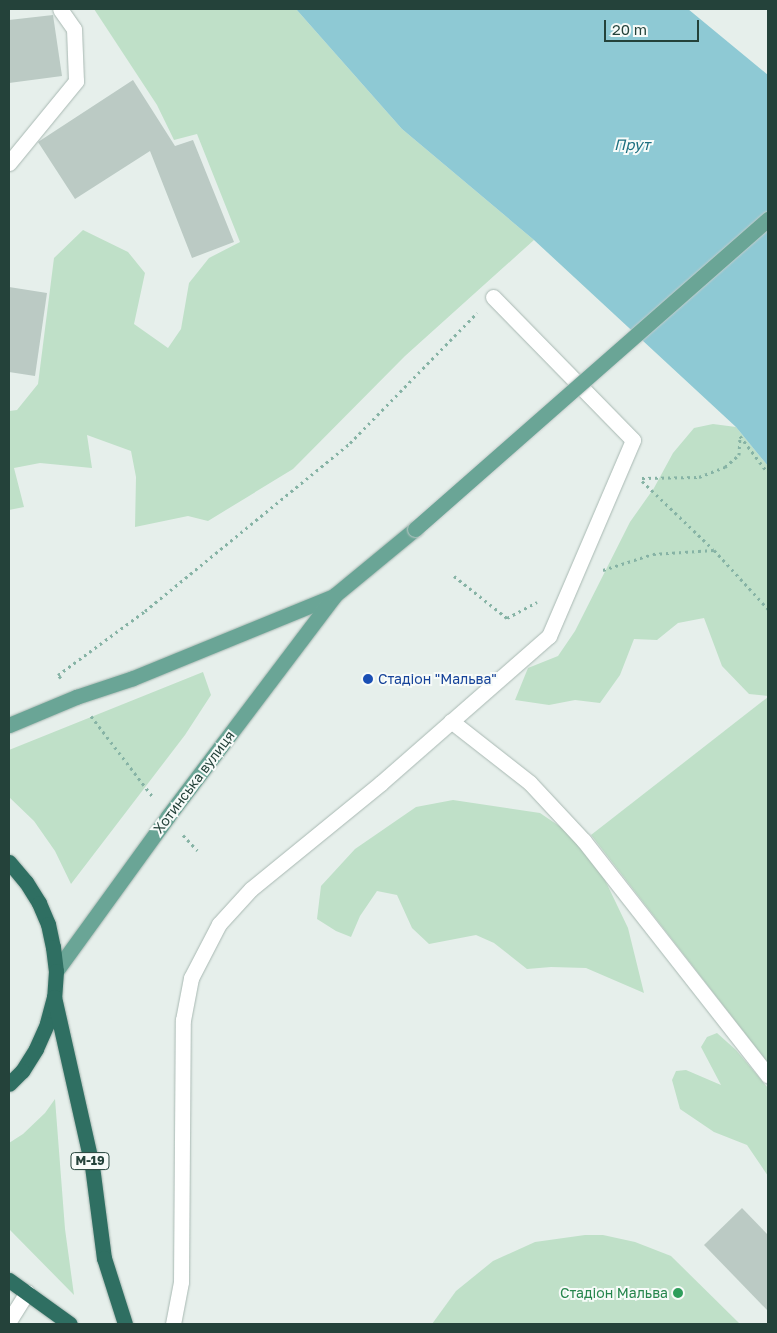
<!DOCTYPE html>
<meta charset="utf-8">
<style>
body{margin:0}
#map{position:relative;width:777px;height:1333px;overflow:hidden;background:#e6efeb;font-family:"Golos Text",sans-serif}
div>[style]{position:absolute}
.green>*{inset:0;background:#bfe0c8}
.water>*{inset:0;background:#8ec9d4}
.building>*{inset:0;background:#bbcac4}
.path>*{height:3px;margin-top:-1.5px;transform-origin:0;background:repeating-linear-gradient(90deg,#86b3a5 0 2.5px,transparent 0 6.5px)}
.roads{filter:drop-shadow(0 0 1px #a8b8b2) drop-shadow(0 0 1px #a8b8b2)}
.minor>*{height:15px;margin:-7.5px;padding:0 7.5px;transform-origin:7.5px;border-radius:7.5px;background:#fff}
.major>*{height:15px;margin:-7.5px;padding:0 7.5px;transform-origin:7.5px;border-radius:7.5px;background:#6aa596}
.highway>*{height:15px;margin:-7.5px;padding:0 7.5px;transform-origin:7.5px;border-radius:7.5px;background:#2f6f62}
.bridges{filter:drop-shadow(0 0 1px #c2cac8) drop-shadow(0 0 1px #c2cac8)}
.major-bridge>*{height:15px;margin:-7.5px;padding:0 7.5px;transform-origin:7.5px;border-radius:7.5px;background:#6aa596}
.dots>*{width:14px;height:14px;translate:-50% -50%;box-sizing:border-box;border:2px solid #f7fbf9;border-radius:50%}
span{translate:-50% -50%;white-space:nowrap;text-align:center;line-height:1.15;-webkit-text-stroke:4px #f7fbf9;paint-order:stroke}
.shield-label span{padding:1px 4px;background:#f7fbf9;border:1px solid;border-radius:4px;-webkit-text-stroke-width:0}
.shield-label{font-size:12px;color:#24423a;font-weight:700}
.transit-label{font-size:14px;color:#164399}
.left{translate:0 -50%;text-align:left}
.street-label{font-size:14px;color:#24423a}
.leisure-label{font-size:14px;color:#27864d}
.right{translate:-100% -50%;text-align:right}
.water-label{font-size:15px;color:#1c6f80;font-style:italic}
.frame{position:absolute;inset:0;border:10px solid #24423a;pointer-events:none}
.scale{position:absolute;left:604px;top:20px;width:95px;height:22px;box-sizing:border-box;border:2px solid #24423a;border-top:0;padding-left:6px;font-size:15px;line-height:18px;white-space:nowrap;color:#24423a;-webkit-text-stroke:4px #f7fbf9;paint-order:stroke}
</style>
<div id="map">
<div class="green">
<i style="clip-path:polygon(94px 9px,296px 9px,402px 129px,534px 240px,405px 356px,293px 469px,208px 521px,188px 516px,135px 527px,136px 477px,131px 451px,87px 435px,92px 468px,40px 463px,14px 468px,24px 507px,9px 510px,9px 411px,17px 410px,38px 384px,54px 258px,83px 230px,128px 252px,145px 273px,134px 324px,168px 348px,181px 329px,189px 283px,209px 258px,240px 242px,197px 134px,174px 140px,157px 105px)"></i>
<i style="clip-path:polygon(713px 424px,736px 427px,768px 466px,768px 696px,749px 694px,722px 666px,704px 618px,678px 623px,657px 640px,634px 639px,620px 675px,600px 703px,575px 700px,549px 705px,515px 700px,528px 668px,558px 656px,575px 631px,630px 522px,654px 488px,673px 453px,694px 428px)"></i>
<i style="clip-path:polygon(203px 672px,211px 695px,185px 735px,71px 884px,55px 851px,34px 821px,9px 797px,9px 750px)"></i>
<i style="clip-path:polygon(768px 697px,768px 1063px,591px 835px)"></i>
<i style="clip-path:polygon(453px 800px,540px 813px,568px 832px,605px 880px,628px 928px,644px 993px,586px 968px,551px 967px,527px 969px,494px 943px,476px 935px,429px 944px,412px 928px,397px 895px,377px 891px,360px 916px,351px 937px,336px 931px,317px 919px,321px 886px,355px 849px,416px 807px)"></i>
<i style="clip-path:polygon(717px 1033px,736px 1050px,768px 1088px,768px 1176px,747px 1145px,714px 1132px,680px 1109px,672px 1080px,676px 1071px,686px 1070px,721px 1085px,701px 1047px,707px 1037px)"></i>
<i style="clip-path:polygon(55px 1099px,65px 1229px,74px 1295px,9px 1229px,9px 1143px,23px 1134px,45px 1113px)"></i>
<i style="clip-path:polygon(585px 1235px,603px 1235px,635px 1242px,671px 1256px,740px 1324px,432px 1324px,456px 1291px,493px 1261px,535px 1242px)"></i>
</div>
<div class="water">
<i style="clip-path:polygon(296px 9px,688px 9px,768px 75px,768px 466px,736px 427px,534px 240px,402px 129px)"></i>
</div>
<div class="building">
<i style="clip-path:polygon(53px 15px,62px 76px,9px 83px,9px 20px)"></i>
<i style="clip-path:polygon(133px 80px,175px 146px,193px 140px,234px 242px,192px 258px,150px 151px,75px 199px,38px 142px)"></i>
<i style="clip-path:polygon(9px 287px,47px 293px,35px 376px,9px 372px)"></i>
<i style="clip-path:polygon(742px 1208px,768px 1235px,768px 1311px,704px 1245px)"></i>
</div>
<div class="path">
<i style="left:642px;top:478px;width:57px;rotate:-1deg"></i>
<i style="left:699px;top:477px;width:28px;rotate:-21deg"></i>
<i style="left:725px;top:467px;width:18px;rotate:-41deg"></i>
<i style="left:739px;top:455px;width:19px;rotate:-87deg"></i>
<i style="left:740px;top:436px;width:46px;rotate:52.9deg"></i>
<i style="left:642px;top:481px;width:98px;rotate:43.8deg"></i>
<i style="left:603px;top:570px;width:52px;rotate:-17.7deg"></i>
<i style="left:653px;top:554px;width:61px;rotate:-3.8deg"></i>
<i style="left:714px;top:550px;width:80px;rotate:47.5deg"></i>
<i style="left:454px;top:576px;width:68px;rotate:38.4deg"></i>
<i style="left:507px;top:618px;width:34px;rotate:-28deg"></i>
<i style="left:61px;top:678px;width:4px;rotate:-135deg"></i>
<i style="left:58px;top:675px;width:108px;rotate:-36.3deg"></i>
<i style="left:145px;top:611px;width:265px;rotate:-39.3deg"></i>
<i style="left:350px;top:443px;width:182px;rotate:-45.7deg"></i>
<i style="left:91px;top:716px;width:102px;rotate:52.6deg"></i>
<i style="left:183px;top:835px;width:21px;rotate:47deg"></i>
</div>
<div class="roads">
<div class="minor">
<i style="left:9px;top:163px;width:106px;rotate:-50.7deg"></i>
<i style="left:76px;top:81px;width:52px;rotate:-92.2deg"></i>
<i style="left:74px;top:29px;width:24px;rotate:-125deg"></i>
<i style="left:451px;top:721px;width:100px;rotate:38.1deg"></i>
<i style="left:530px;top:783px;width:79px;rotate:47deg"></i>
<i style="left:584px;top:841px;width:298px;rotate:51.9deg"></i>
<i style="left:9px;top:1321px;width:34px;rotate:-58deg"></i>
<i style="left:173px;top:1324px;width:43px;rotate:-79.2deg"></i>
<i style="left:181px;top:1282px;width:262px;rotate:-89.6deg"></i>
<i style="left:183px;top:1020px;width:43px;rotate:-79.2deg"></i>
<i style="left:191px;top:978px;width:61px;rotate:-62.6deg"></i>
<i style="left:219px;top:924px;width:47px;rotate:-47.6deg"></i>
<i style="left:251px;top:889px;width:168px;rotate:-39.2deg"></i>
<i style="left:381px;top:783px;width:223px;rotate:-41.2deg"></i>
<i style="left:549px;top:636px;width:213px;rotate:-66.8deg"></i>
<i style="left:633px;top:440px;width:200px;rotate:-134.4deg"></i>
</div>
<div class="major">
<i style="left:9px;top:725px;width:73px;rotate:-22.7deg"></i>
<i style="left:76px;top:697px;width:60px;rotate:-18.4deg"></i>
<i style="left:133px;top:678px;width:217px;rotate:-22.2deg"></i>
<i style="left:56px;top:971px;width:191px;rotate:-54.1deg"></i>
<i style="left:168px;top:816px;width:277px;rotate:-52.9deg"></i>
<i style="left:335px;top:595px;width:104px;rotate:-39.5deg"></i>
</div>
<div class="highway">
<i style="left:9px;top:862px;width:26px;rotate:50deg"></i>
<i style="left:26px;top:882px;width:25px;rotate:58deg"></i>
<i style="left:39px;top:903px;width:23px;rotate:67deg"></i>
<i style="left:48px;top:924px;width:24px;rotate:78deg"></i>
<i style="left:53px;top:947px;width:24px;rotate:83deg"></i>
<i style="left:56px;top:971px;width:26px;rotate:94deg"></i>
<i style="left:54px;top:997px;width:28px;rotate:105deg"></i>
<i style="left:47px;top:1024px;width:27px;rotate:114deg"></i>
<i style="left:36px;top:1049px;width:26px;rotate:122deg"></i>
<i style="left:22px;top:1071px;width:18px;rotate:135deg"></i>
<i style="left:54px;top:997px;width:173px;rotate:77.3deg"></i>
<i style="left:92px;top:1166px;width:93px;rotate:82.6deg"></i>
<i style="left:104px;top:1258px;width:69px;rotate:72.3deg"></i>
<i style="left:9px;top:1280px;width:75px;rotate:35.8deg"></i>
</div>
</div>
<div class="bridges">
<div class="major-bridge">
<i style="left:415px;top:529px;width:470px;rotate:-41.3deg"></i>
</div>
</div>
<div class="dots">
<i style="left:368px;top:679px;background:#1a4fb4"></i>
<i style="left:678px;top:1293px;background:#2e9e5b"></i>
</div>
<div class="shield-label">
<span style="left:90px;top:1161px">М-19</span>
</div>
<div class="transit-label">
<span class="left" style="left:378px;top:679px">Стадіон "Мальва"</span>
</div>
<div class="street-label">
<span style="left:194px;top:782px;rotate:-53deg">Хотинська вулиця</span>
</div>
<div class="leisure-label">
<span class="right" style="left:668px;top:1293px">Стадіон Мальва</span>
</div>
<div class="water-label">
<span style="left:632px;top:145px">Прут</span>
</div>
<div class="frame"></div>
<div class="scale">20 m</div>
</div>
